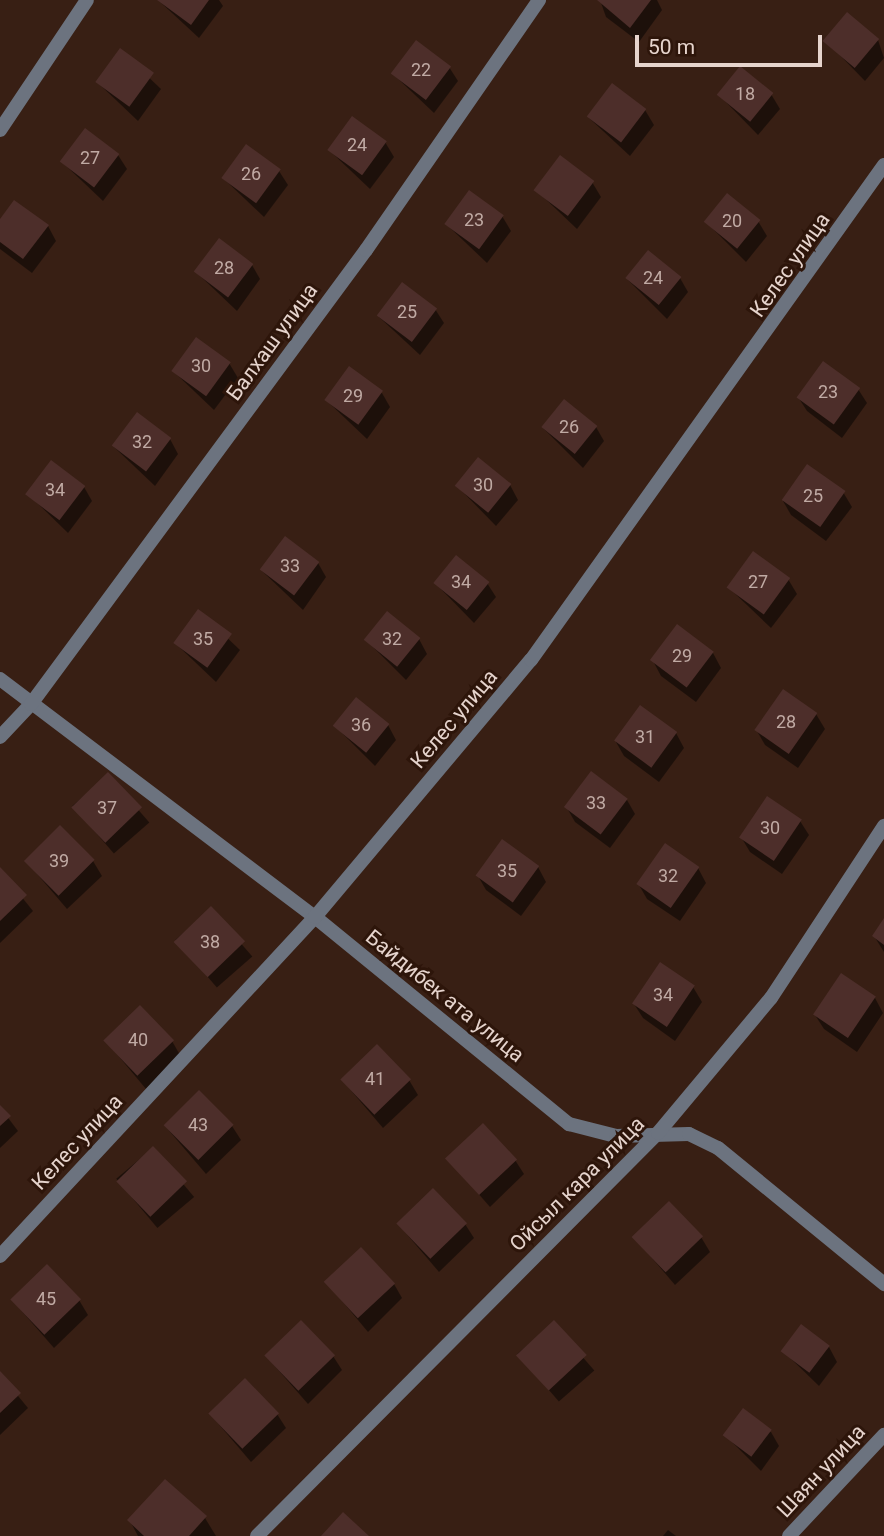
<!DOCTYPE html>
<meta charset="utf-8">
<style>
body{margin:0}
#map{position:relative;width:884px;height:1536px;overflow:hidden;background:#381f14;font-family:Roboto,sans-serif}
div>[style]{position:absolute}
.shadow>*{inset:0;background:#0007;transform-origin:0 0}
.building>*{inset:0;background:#4d2e2a;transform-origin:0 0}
.street>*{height:14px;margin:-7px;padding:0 7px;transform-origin:7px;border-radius:7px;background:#6c737f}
span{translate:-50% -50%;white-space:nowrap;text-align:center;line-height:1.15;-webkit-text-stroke:6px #2d150a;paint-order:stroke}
.number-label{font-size:18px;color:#c0aaa4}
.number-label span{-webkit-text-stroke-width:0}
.street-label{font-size:21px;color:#e6d4cd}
.scale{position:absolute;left:635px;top:35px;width:187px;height:32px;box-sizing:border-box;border:4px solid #e6d4cd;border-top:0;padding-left:9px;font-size:21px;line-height:24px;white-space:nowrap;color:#e6d4cd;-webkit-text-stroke:5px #2d150a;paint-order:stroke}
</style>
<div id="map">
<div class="shadow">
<i style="clip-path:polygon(158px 0,219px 0,223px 6px,199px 38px)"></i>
<i style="clip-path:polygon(600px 0,657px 0,662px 10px,639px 42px,606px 17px)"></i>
<i style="clip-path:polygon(878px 40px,884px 58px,865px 81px,826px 41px)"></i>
<i style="clip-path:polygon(120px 50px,161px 89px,138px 121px,97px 82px)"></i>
<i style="clip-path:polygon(449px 67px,458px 81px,434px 113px,393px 74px)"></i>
<i style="clip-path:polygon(771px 94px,780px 109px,758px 135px,719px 95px)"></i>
<i style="clip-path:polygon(645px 110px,654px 125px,630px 156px,589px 118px)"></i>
<i style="clip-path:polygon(385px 142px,394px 157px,370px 189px,329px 150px)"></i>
<i style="clip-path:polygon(118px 155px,127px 169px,103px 201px,62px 162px)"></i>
<i style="clip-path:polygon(279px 171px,288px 185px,264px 217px,223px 178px)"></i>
<i style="clip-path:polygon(592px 182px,601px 197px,577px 229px,536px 190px)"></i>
<i style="clip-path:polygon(502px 216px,511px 231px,487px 263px,446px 224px)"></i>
<i style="clip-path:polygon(758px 221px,767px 236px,746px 262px,706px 222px)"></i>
<i style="clip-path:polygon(0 222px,48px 226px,56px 241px,32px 273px,0 249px)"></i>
<i style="clip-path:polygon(252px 265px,260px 279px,237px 311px,196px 272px)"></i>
<i style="clip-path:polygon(680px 278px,688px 292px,667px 319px,627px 279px)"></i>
<i style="clip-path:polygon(435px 309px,444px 323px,420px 355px,379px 317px)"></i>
<i style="clip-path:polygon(229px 363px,238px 378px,214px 410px,173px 371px)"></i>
<i style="clip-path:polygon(858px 389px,867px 403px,842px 438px,807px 411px,798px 397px)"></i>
<i style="clip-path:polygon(382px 393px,390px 407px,367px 439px,326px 400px)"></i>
<i style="clip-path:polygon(596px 427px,604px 441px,583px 468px,543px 428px)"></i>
<i style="clip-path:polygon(170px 439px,178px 454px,155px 486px,114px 447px)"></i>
<i style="clip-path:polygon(510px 485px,518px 500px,496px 526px,457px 486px)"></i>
<i style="clip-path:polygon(84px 487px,92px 501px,68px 533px,28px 494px)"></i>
<i style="clip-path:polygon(843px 492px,852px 507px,826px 541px,791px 515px,783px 501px)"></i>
<i style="clip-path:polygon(318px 563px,326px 577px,303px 610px,262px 571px)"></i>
<i style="clip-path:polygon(788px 579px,797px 594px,771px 628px,728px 587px)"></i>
<i style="clip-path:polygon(435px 583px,487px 583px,496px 597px,474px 623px)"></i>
<i style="clip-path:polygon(199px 611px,240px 650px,216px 682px,175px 643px)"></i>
<i style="clip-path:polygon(419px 639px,427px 654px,406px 680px,366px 640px)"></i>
<i style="clip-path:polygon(713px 653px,721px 668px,696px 702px,661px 676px,653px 661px)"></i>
<i style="clip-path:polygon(640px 708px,676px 733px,684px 748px,659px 782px,624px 756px,616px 742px)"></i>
<i style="clip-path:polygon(816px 714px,825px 729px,798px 768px,765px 745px,757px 731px)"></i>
<i style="clip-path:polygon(388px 725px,396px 740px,375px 766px,335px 726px)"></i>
<i style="left:108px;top:775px;width:63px;height:47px;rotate:49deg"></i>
<i style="clip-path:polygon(627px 800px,635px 814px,610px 848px,575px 822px,567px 808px)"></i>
<i style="clip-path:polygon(800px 821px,809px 835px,782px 874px,750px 852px,741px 837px)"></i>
<i style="clip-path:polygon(26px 861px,93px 861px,102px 876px,67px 909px)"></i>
<i style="clip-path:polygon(538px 867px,546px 882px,521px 916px,486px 890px,478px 876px)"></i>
<i style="clip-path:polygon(698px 868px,706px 883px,680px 921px,647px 899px,639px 885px)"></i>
<i style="clip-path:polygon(0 870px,33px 911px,0 943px)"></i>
<i style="left:211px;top:909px;width:63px;height:47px;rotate:49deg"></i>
<i style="clip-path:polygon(884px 921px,884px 952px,874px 936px)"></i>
<i style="clip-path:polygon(693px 987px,702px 1002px,675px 1041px,643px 1018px,634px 1004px)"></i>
<i style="clip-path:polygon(875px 998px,883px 1013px,857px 1052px,824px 1029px,815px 1015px)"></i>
<i style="clip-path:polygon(105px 1040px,172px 1041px,180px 1055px,146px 1089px)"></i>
<i style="clip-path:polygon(342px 1080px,409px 1080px,418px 1095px,383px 1128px)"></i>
<i style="clip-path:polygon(0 1107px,18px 1131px,0 1148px)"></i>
<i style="clip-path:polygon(165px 1126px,232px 1126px,241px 1140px,206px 1174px)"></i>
<i style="left:153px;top:1148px;width:64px;height:48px;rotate:50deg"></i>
<i style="clip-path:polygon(448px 1159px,515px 1160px,524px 1174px,490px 1207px)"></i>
<i style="clip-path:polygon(398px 1224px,465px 1224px,474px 1238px,439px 1272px)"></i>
<i style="clip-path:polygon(634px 1237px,701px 1237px,710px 1252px,675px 1285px)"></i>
<i style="clip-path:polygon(327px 1283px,394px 1284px,402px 1298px,368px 1332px)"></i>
<i style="clip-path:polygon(12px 1300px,79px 1300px,88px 1315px,54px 1348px)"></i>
<i style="left:553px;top:1323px;width:63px;height:47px;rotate:49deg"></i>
<i style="clip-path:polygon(829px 1347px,837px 1362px,819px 1386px,783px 1351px)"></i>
<i style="clip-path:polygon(266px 1356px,333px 1356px,342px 1370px,308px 1404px)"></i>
<i style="clip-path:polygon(0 1374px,28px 1408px,0 1435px)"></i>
<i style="clip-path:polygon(210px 1414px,277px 1414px,286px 1428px,251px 1462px)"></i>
<i style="clip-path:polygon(771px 1432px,779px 1446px,761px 1471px,725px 1435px)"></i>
<i style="clip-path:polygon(205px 1518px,216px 1536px,138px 1536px,130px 1521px)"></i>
<i style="clip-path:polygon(668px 1530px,676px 1536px,663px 1536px)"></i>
</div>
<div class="building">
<i style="clip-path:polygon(157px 0,209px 0,191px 25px)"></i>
<i style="clip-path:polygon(597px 0,651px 0,630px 28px)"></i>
<i style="left:847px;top:12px;width:42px;height:38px;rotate:40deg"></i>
<i style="left:416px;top:40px;width:44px;height:42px;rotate:37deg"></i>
<i style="left:120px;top:48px;width:42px;height:42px;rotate:36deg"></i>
<i style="left:740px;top:66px;width:43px;height:37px;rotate:39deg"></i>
<i style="left:612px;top:83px;width:43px;height:42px;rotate:37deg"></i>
<i style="left:352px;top:116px;width:43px;height:42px;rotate:36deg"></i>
<i style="left:85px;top:128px;width:43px;height:42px;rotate:37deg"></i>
<i style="left:246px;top:144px;width:43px;height:42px;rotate:36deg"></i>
<i style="left:560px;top:155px;width:43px;height:44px;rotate:37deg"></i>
<i style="left:469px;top:190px;width:43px;height:42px;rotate:36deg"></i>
<i style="left:727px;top:193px;width:43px;height:37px;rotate:39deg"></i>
<i style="clip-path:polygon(14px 200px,49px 225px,23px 259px,0 242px,0 219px)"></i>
<i style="left:219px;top:238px;width:43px;height:42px;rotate:37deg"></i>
<i style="left:648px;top:250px;width:43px;height:36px;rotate:39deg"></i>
<i style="left:402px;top:282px;width:44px;height:42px;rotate:37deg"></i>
<i style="left:196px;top:337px;width:43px;height:42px;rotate:36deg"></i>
<i style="left:823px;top:361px;width:46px;height:45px;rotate:36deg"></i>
<i style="left:349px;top:366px;width:42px;height:42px;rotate:36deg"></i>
<i style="left:564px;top:399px;width:43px;height:36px;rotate:39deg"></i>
<i style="left:137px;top:412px;width:43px;height:42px;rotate:37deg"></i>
<i style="left:478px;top:457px;width:43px;height:37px;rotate:39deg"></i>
<i style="left:51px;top:460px;width:43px;height:43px;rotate:37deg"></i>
<i style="left:807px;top:464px;width:47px;height:44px;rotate:35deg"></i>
<i style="left:285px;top:536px;width:43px;height:42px;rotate:37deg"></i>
<i style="left:753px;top:551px;width:46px;height:45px;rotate:36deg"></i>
<i style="left:456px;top:555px;width:43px;height:36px;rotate:39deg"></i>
<i style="left:198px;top:609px;width:42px;height:42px;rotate:36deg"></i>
<i style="left:387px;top:611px;width:43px;height:37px;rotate:39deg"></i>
<i style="left:677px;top:624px;width:46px;height:45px;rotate:37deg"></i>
<i style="left:783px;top:689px;width:42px;height:50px;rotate:35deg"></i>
<i style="left:356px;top:697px;width:43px;height:37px;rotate:39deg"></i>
<i style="left:640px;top:705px;width:46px;height:44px;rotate:36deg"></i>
<i style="left:591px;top:771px;width:46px;height:45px;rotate:37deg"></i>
<i style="left:108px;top:772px;width:49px;height:51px;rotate:46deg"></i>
<i style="left:767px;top:796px;width:42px;height:50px;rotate:34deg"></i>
<i style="left:60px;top:825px;width:49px;height:51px;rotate:45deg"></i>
<i style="left:502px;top:839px;width:46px;height:45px;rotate:36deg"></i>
<i style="left:665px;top:843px;width:42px;height:50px;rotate:35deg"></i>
<i style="clip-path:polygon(0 867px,27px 895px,0 921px)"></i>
<i style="left:211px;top:906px;width:49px;height:52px;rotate:46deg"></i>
<i style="clip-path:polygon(884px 918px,884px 945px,872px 936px)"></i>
<i style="left:660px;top:962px;width:42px;height:50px;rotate:34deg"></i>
<i style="left:841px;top:973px;width:42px;height:50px;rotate:34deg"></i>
<i style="left:140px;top:1005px;width:49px;height:51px;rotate:46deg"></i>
<i style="left:377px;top:1044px;width:49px;height:51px;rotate:46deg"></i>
<i style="left:199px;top:1090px;width:49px;height:50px;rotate:45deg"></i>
<i style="clip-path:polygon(0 1105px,11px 1116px,0 1126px)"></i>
<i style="left:483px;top:1123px;width:50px;height:52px;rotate:47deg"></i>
<i style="left:153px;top:1146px;width:49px;height:51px;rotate:46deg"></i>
<i style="left:433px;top:1188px;width:49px;height:51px;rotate:46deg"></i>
<i style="left:669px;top:1201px;width:49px;height:52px;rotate:46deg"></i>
<i style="left:361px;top:1247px;width:50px;height:51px;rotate:47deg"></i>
<i style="left:47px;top:1264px;width:49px;height:51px;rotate:46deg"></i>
<i style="left:301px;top:1320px;width:49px;height:51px;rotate:46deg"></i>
<i style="left:554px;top:1320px;width:48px;height:52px;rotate:47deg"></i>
<i style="left:801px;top:1324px;width:36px;height:34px;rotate:37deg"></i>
<i style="clip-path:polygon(0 1371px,21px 1393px,0 1413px)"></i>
<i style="left:245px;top:1378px;width:49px;height:51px;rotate:46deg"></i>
<i style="left:743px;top:1408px;width:36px;height:34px;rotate:37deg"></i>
<i style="clip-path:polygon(165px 1479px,207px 1516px,189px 1536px,144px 1536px,127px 1520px)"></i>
<i style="clip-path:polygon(343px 1512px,369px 1536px,321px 1536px)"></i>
</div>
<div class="street">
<i style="left:0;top:130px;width:156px;rotate:-56.2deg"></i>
<i style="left:0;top:679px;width:395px;rotate:37.1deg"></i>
<i style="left:315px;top:917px;width:328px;rotate:39.2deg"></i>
<i style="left:569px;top:1124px;width:49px;rotate:14.3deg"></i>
<i style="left:616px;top:1136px;width:73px;rotate:-1.6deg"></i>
<i style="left:689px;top:1134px;width:32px;rotate:26deg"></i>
<i style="left:718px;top:1148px;width:215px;rotate:39.3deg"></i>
<i style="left:0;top:737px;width:45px;rotate:-46.8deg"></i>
<i style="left:31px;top:704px;width:564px;rotate:-53.58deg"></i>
<i style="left:366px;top:250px;width:304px;rotate:-55.3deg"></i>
<i style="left:0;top:1256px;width:463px;rotate:-47.1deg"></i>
<i style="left:315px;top:917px;width:336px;rotate:-50deg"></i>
<i style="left:531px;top:660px;width:608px;rotate:-54.51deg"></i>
<i style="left:257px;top:1536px;width:569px;rotate:-45.14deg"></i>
<i style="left:658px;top:1133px;width:176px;rotate:-50.1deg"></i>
<i style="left:771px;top:998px;width:206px;rotate:-56.7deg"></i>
<i style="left:789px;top:1536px;width:139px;rotate:-46.8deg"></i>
</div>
<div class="number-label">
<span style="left:421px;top:70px">22</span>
<span style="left:745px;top:94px">18</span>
<span style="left:357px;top:145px">24</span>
<span style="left:90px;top:158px">27</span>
<span style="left:251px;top:174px">26</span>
<span style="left:474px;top:220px">23</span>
<span style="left:732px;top:221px">20</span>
<span style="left:224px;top:268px">28</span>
<span style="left:653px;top:278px">24</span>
<span style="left:407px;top:312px">25</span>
<span style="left:201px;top:366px">30</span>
<span style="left:828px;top:392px">23</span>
<span style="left:353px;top:396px">29</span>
<span style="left:569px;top:427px">26</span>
<span style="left:142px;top:442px">32</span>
<span style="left:483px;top:485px">30</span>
<span style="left:55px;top:490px">34</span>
<span style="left:813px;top:496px">25</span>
<span style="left:290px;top:566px">33</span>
<span style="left:461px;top:582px">34</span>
<span style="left:758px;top:582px">27</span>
<span style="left:203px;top:639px">35</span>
<span style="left:392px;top:639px">32</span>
<span style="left:682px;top:656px">29</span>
<span style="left:786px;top:722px">28</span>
<span style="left:361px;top:725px">36</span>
<span style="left:645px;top:737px">31</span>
<span style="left:596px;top:803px">33</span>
<span style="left:107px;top:808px">37</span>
<span style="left:770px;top:828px">30</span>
<span style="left:59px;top:861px">39</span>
<span style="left:507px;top:871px">35</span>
<span style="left:668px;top:876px">32</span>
<span style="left:210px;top:942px">38</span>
<span style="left:663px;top:995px">34</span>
<span style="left:138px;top:1040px">40</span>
<span style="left:375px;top:1079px">41</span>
<span style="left:198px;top:1125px">43</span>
<span style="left:46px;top:1299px">45</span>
</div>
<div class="street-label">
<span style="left:790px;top:265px;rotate:-55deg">Келес улица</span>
<span style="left:272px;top:342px;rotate:-54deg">Балхаш улица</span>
<span style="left:454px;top:719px;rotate:-50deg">Келес улица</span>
<span style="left:445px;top:996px;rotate:39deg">Байдибек ата улица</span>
<span style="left:77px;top:1142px;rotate:-47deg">Келес улица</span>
<span style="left:577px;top:1184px;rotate:-45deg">Ойсыл кара улица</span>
<span style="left:821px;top:1471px;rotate:-47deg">Шаян улица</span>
</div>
<div class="scale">50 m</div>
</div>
